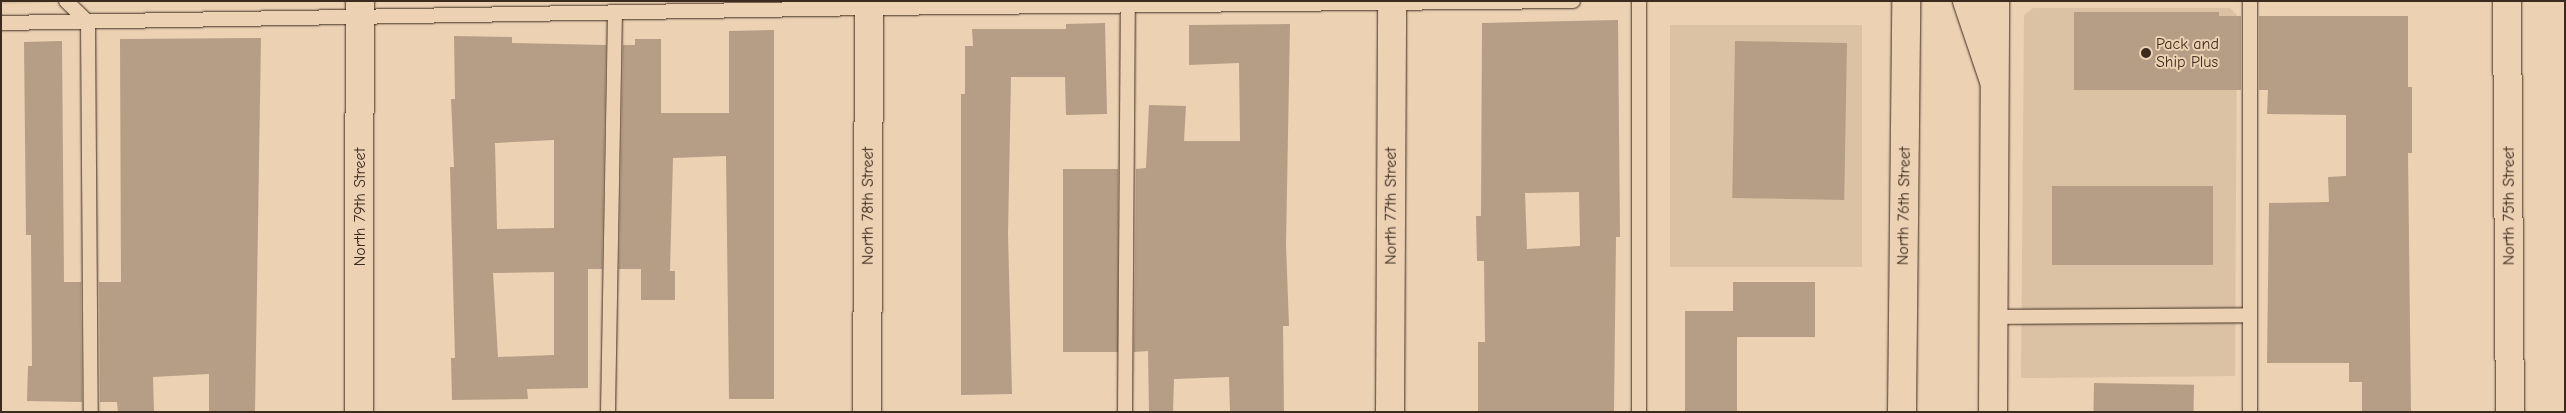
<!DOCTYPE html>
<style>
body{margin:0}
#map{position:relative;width:2566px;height:413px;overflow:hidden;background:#ecd1b3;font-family:"Comic Neue",sans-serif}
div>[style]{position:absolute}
.built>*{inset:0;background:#dcc2a5;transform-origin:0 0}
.building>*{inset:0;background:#b59e85;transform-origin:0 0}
.roads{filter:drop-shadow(0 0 1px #3b2a1e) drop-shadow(0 0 1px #3b2a1e)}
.lane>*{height:14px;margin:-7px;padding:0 7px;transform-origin:7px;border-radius:7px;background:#ecd1b3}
.street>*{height:28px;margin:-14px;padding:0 14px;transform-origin:14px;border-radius:14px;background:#ecd1b3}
.secondary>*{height:28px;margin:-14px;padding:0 14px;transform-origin:14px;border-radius:14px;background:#ecd1b3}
.primary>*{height:28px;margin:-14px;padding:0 14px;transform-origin:14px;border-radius:14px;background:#ecd1b3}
.dots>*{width:14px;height:14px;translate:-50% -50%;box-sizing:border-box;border:2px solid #ecd1b3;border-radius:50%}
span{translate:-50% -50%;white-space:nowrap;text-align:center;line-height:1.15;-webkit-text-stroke:4px #ecd1b3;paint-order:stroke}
.poi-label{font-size:16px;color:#3b2a1e}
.left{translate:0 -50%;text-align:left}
.street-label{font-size:16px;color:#3b2a1e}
.frame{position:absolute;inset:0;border:2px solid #3b2a1e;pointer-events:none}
</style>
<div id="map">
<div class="built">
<i style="clip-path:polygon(1px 1px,111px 1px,1px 4px)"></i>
<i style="clip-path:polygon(2033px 8px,2230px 8px,2237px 15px,2235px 376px,2021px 378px,2024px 15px)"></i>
<i style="left:1670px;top:25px;width:192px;height:242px"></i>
</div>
<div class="building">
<i style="clip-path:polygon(2074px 12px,2219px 12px,2219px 16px,2241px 16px,2241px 90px,2074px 90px)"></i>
<i style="clip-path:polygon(2259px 16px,2408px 16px,2408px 87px,2412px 87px,2412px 153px,2408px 153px,2411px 411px,2362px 412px,2362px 382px,2349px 382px,2349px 363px,2267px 363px,2269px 203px,2329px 202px,2328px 177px,2346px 176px,2346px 115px,2267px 114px,2268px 90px,2259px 90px)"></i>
<i style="clip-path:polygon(evenodd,1618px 20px,1620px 237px,1616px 237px,1614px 412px,1478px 412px,1478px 342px,1485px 342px,1484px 261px,1477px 261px,1476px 216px,1481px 216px,1482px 23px,1618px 20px,1579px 192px,1580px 246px,1527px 249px,1525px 193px,1579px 192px)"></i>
<i style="clip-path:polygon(1105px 23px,1107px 114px,1066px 115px,1065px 77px,1011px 77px,1008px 234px,1012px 394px,961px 395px,961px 94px,965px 94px,965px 46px,973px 46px,972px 29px,1066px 29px,1066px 24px)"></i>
<i style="clip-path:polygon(1290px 24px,1286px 245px,1289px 326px,1283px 326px,1284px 412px,1230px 412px,1229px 377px,1174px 379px,1173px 412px,1149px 412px,1148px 351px,1134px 352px,1136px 169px,1146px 168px,1149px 105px,1186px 106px,1184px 141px,1240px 141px,1239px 63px,1189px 65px,1189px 25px)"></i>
<i style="clip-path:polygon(774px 30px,774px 399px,729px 399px,726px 156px,673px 158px,670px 271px,675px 271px,675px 300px,641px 300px,641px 269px,619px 269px,623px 45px,635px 45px,635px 39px,661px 39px,661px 113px,729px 113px,729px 31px)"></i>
<i style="clip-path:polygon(evenodd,454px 36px,512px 37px,512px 43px,606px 45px,602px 269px,588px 269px,588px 388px,527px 389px,528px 399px,452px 400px,451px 358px,455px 358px,450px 167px,454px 167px,451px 99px,455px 99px,454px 36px,554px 140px,554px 228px,497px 229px,495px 143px,554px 140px,454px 36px,554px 272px,554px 355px,498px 357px,493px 273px,554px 272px)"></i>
<i style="clip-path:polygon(261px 38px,255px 412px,209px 412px,209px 374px,153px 377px,154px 412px,118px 412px,117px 402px,100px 402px,99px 282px,121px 282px,120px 39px)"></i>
<i style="clip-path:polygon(62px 41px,64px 282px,81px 282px,82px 402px,27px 401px,28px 366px,32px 366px,31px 235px,26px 235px,24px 42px)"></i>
<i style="left:1735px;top:41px;width:112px;height:157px;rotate:1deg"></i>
<i style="left:1118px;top:169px;width:183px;height:55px;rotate:90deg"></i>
<i style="left:2213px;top:186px;width:79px;height:161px;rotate:90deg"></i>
<i style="clip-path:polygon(1733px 282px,1815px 282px,1815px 337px,1737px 337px,1737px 412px,1685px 412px,1685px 311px,1733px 311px)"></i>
<i style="left:2094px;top:383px;width:100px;height:29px;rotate:1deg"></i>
</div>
<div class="roads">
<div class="lane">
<i style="left:66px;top:1px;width:30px;rotate:44deg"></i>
<i style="left:88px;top:22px;width:390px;rotate:89.6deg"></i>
<i style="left:1639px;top:1px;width:411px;rotate:90deg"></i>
<i style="left:1px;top:23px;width:868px;rotate:-0.99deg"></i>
<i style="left:869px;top:8px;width:704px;rotate:-0.57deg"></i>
<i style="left:1993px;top:317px;width:257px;rotate:-0.4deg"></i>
<i style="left:608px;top:412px;width:400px;rotate:-89deg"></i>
<i style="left:1125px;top:412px;width:406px;rotate:-89.6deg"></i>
<i style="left:2250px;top:412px;width:411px;rotate:-90deg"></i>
</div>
<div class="street">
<i style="left:2507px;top:1px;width:411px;rotate:89.6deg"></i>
<i style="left:359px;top:412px;width:411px;rotate:-89.9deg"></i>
<i style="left:867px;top:412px;width:411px;rotate:-89.7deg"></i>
<i style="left:1390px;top:412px;width:411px;rotate:-89.7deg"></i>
</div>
<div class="secondary">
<i style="left:1902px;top:412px;width:411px;rotate:-89.4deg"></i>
<i style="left:1993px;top:412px;width:411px;rotate:-89.7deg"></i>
</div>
<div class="primary">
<i style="left:1967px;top:1px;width:84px;rotate:71.4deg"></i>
</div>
</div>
<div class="dots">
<i style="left:2146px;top:53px;background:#3b2a1e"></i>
</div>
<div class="poi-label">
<span class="left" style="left:2156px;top:53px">Pack and<br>Ship Plus</span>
</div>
<div class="street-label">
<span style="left:868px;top:206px;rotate:-90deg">North 78th Street</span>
<span style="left:1391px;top:206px;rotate:-90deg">North 77th Street</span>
<span style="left:1904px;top:206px;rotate:-89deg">North 76th Street</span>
<span style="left:2509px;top:206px;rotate:-90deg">North 75th Street</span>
<span style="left:360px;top:207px;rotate:-90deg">North 79th Street</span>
</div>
<div class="frame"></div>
</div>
